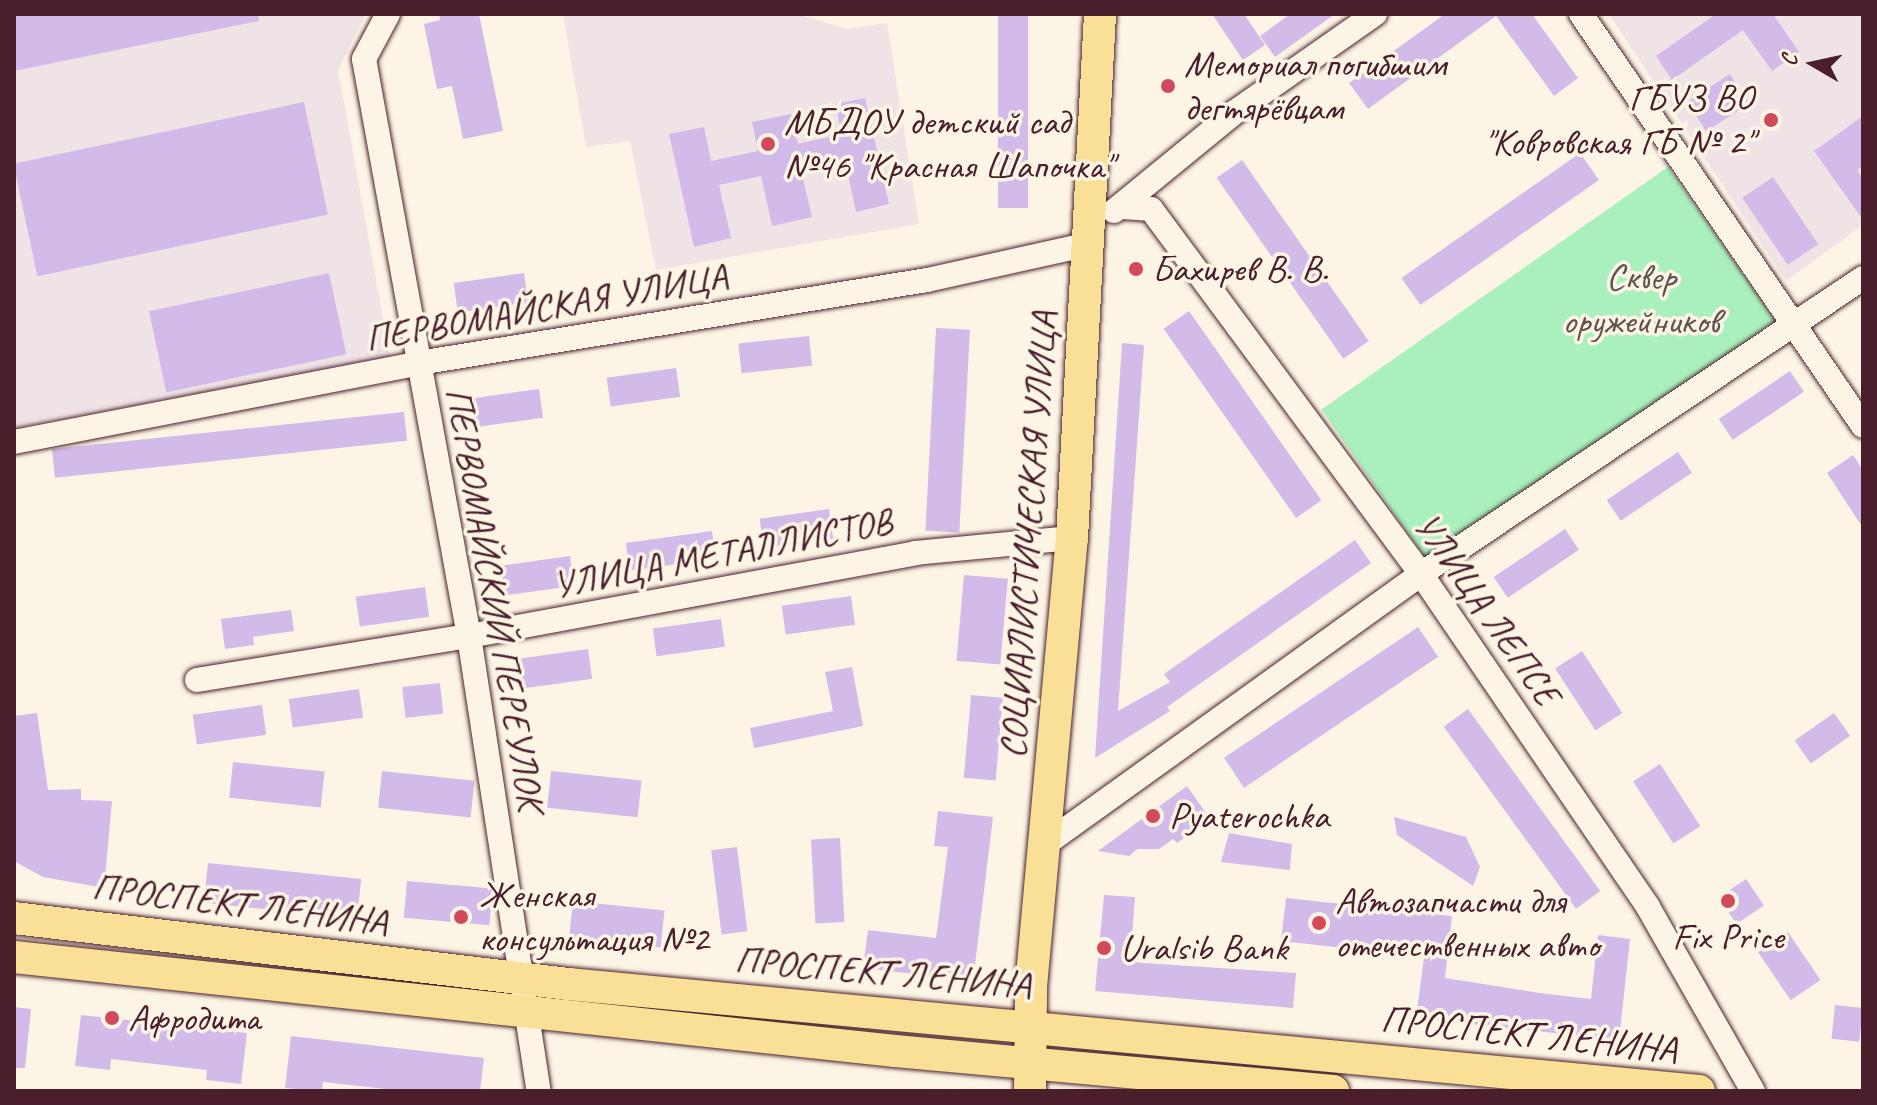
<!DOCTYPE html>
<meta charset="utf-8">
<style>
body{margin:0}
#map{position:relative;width:1877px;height:1105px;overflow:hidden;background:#fcf5e5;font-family:Caveat,sans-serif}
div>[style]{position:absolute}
.built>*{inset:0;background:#efe3e6}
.green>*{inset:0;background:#a9f0bd;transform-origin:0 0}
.building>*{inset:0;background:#d2bae9;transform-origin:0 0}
.roads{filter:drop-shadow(0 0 2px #4a1f2b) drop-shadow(0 0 2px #4a1f2b)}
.minor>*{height:24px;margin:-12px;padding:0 12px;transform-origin:12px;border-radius:12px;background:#fcf5e5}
.major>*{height:32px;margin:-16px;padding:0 16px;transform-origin:16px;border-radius:16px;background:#fadf96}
.dots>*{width:22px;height:22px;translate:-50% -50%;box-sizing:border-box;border:4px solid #fcf5e5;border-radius:50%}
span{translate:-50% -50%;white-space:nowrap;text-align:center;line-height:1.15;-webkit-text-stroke:7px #fcf5e5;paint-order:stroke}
.poi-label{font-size:38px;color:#4a1f2b}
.left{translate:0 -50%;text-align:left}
.right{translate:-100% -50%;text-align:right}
.park-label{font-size:38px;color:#625350}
.street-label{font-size:38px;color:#4a1f2b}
.frame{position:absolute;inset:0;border:16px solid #4a1f2b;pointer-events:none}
.north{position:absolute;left:1773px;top:24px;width:80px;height:80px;-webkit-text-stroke:6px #fcf5e5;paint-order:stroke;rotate:279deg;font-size:22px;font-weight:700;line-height:32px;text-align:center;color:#4a1f2b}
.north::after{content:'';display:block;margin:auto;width:28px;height:36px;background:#4a1f2b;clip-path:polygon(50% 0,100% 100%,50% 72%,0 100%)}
</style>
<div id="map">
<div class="built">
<i style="clip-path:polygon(14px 14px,366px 14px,338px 70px,390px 357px,14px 428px)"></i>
<i style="clip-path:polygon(563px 14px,798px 14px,847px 29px,887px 23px,919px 224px,656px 270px,630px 141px,586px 147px)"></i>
<i style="clip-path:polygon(1609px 14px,1863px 14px,1863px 225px,1786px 281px)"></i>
</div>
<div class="green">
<i style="left:1668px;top:167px;width:188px;height:423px;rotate:55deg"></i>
</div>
<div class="building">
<i style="clip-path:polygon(14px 14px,258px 14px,259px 21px,14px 71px)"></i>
<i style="clip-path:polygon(439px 14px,479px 14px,503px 131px,463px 139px,452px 86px,437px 89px,424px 24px,440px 20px)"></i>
<i style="left:998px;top:14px;width:30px;height:194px"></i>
<i style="clip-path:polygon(1212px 14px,1244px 14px,1265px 45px,1243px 60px)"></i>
<i style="clip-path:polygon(1290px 14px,1335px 14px,1275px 57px,1260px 36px)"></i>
<i style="clip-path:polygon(1445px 14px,1532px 14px,1578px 78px,1554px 96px,1496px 16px,1368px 109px,1349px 83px)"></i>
<i style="clip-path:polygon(1716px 14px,1773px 14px,1799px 52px,1772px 71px,1743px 30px,1672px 80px,1656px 56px)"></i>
<i style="left:1730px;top:74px;width:35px;height:51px;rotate:57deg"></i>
<i style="clip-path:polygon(865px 98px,889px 204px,856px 212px,845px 160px,801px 170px,812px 217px,772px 226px,761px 176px,719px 185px,731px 238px,694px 247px,669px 134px,704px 127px,711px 161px,758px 151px,752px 122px,791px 114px,798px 144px,842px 134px,835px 104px)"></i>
<i style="left:304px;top:102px;width:115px;height:297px;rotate:78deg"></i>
<i style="clip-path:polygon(1863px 116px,1863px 166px,1857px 170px,1863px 179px,1863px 220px,1814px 151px)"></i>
<i style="left:1580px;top:153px;width:33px;height:218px;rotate:55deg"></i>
<i style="left:1242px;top:160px;width:221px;height:31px;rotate:55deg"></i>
<i style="left:1773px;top:177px;width:81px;height:37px;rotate:56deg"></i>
<i style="left:329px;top:273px;width:83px;height:184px;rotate:78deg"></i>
<i style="left:524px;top:273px;width:30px;height:71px;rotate:82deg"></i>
<i style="left:1189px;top:311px;width:231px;height:31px;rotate:55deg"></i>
<i style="left:936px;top:328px;width:34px;height:203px;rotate:3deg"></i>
<i style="left:809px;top:336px;width:30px;height:71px;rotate:84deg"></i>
<i style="clip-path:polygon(1122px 343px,1144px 345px,1118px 711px,1170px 682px,1164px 674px,1355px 540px,1371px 563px,1167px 707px,1170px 711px,1095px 758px)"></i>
<i style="left:676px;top:368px;width:29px;height:70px;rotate:82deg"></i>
<i style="left:1790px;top:371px;width:25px;height:86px;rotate:56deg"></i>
<i style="left:539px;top:389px;width:29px;height:70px;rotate:82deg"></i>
<i style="left:404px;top:412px;width:29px;height:354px;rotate:84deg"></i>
<i style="left:1678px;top:452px;width:25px;height:86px;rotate:56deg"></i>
<i style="clip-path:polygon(1853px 455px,1863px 470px,1863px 528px,1827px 473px)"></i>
<i style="left:829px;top:509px;width:30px;height:70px;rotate:82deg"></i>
<i style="left:1565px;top:529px;width:25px;height:86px;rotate:56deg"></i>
<i style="left:712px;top:531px;width:28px;height:87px;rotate:82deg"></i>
<i style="left:570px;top:556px;width:30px;height:70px;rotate:82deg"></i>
<i style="left:964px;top:575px;width:44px;height:86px;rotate:5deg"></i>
<i style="left:425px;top:587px;width:30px;height:70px;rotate:82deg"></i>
<i style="left:851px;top:596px;width:29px;height:70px;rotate:82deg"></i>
<i style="clip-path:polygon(291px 610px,294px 631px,253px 637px,254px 645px,225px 649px,221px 619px)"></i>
<i style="left:721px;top:619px;width:28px;height:69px;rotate:82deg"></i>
<i style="left:1418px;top:627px;width:36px;height:234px;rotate:56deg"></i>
<i style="left:588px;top:649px;width:30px;height:70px;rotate:82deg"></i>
<i style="left:1582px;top:651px;width:74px;height:32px;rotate:57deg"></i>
<i style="clip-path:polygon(852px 667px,863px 726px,754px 748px,750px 728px,833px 711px,825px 672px)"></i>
<i style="left:440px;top:683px;width:31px;height:38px;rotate:84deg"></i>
<i style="left:359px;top:689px;width:29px;height:71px;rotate:82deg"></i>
<i style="left:971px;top:695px;width:32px;height:83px;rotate:5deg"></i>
<i style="left:262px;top:705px;width:30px;height:70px;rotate:82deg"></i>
<i style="left:1468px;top:709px;width:225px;height:30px;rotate:54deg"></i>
<i style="clip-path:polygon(37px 713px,48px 790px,81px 789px,81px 800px,112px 801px,104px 888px,43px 877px,14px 861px,14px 716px)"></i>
<i style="left:1834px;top:713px;width:28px;height:48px;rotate:55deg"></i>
<i style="left:233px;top:762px;width:92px;height:36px;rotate:6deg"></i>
<i style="left:1660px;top:764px;width:74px;height:32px;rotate:57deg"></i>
<i style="left:382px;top:771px;width:93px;height:37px;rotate:6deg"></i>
<i style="left:551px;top:771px;width:91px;height:37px;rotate:6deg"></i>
<i style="clip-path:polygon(1187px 786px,1210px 819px,1177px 843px,1173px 839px,1159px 849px,1137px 849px,1129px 856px,1098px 851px)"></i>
<i style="clip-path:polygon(938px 811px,993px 817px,973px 981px,863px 968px,868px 930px,936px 938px,948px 847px,934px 846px)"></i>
<i style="clip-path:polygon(1394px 817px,1466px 837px,1480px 867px,1473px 886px,1397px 835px)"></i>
<i style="clip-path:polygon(1229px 833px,1292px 844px,1290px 870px,1221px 862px)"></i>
<i style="left:840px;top:838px;width:84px;height:29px;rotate:87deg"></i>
<i style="left:737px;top:847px;width:85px;height:26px;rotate:83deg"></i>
<i style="left:208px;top:863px;width:154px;height:40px;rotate:6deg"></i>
<i style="left:1746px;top:879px;width:32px;height:33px;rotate:56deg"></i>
<i style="left:407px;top:881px;width:86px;height:37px;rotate:5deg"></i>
<i style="clip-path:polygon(1104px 895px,1135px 897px,1130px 962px,1296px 973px,1293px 1008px,1095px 991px)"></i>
<i style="clip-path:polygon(1286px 898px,1452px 916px,1445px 978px,1540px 993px,1591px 999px,1598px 935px,1630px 939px,1619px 1040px,1416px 1018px,1424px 957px,1281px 941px)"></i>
<i style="left:573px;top:901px;width:92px;height:37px;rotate:6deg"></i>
<i style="left:1788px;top:932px;width:58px;height:36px;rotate:56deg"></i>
<i style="left:1835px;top:1005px;width:28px;height:34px;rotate:6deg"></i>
<i style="clip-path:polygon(14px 1007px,31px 1009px,25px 1068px,14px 1068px)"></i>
<i style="clip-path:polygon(81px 1015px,247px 1033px,241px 1084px,206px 1080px,207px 1070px,111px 1059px,110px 1070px,75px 1066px)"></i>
<i style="clip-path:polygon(291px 1036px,484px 1058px,480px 1091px,403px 1091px,323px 1082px,322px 1091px,285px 1088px)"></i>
</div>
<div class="roads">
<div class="minor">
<i style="left:388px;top:14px;width:51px;rotate:118.1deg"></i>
<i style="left:364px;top:59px;width:586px;rotate:79.69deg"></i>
<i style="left:469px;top:636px;width:460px;rotate:81.3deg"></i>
<i style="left:1581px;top:14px;width:499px;rotate:55.6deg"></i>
<i style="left:1123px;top:207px;width:28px;rotate:4deg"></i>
<i style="left:1151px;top:209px;width:454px;rotate:53.5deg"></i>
<i style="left:1421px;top:574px;width:403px;rotate:55.7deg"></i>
<i style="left:1648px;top:907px;width:212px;rotate:60.3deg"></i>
<i style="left:1114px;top:211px;width:156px;rotate:-39.3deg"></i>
<i style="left:1235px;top:112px;width:171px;rotate:-35deg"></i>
<i style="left:14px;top:442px;width:413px;rotate:-11deg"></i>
<i style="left:419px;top:363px;width:515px;rotate:-9.28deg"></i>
<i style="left:927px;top:280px;width:166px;rotate:-12.5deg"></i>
<i style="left:197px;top:680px;width:276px;rotate:-9.2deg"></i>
<i style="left:469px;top:636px;width:454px;rotate:-10.5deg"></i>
<i style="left:915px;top:553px;width:158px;rotate:-5.5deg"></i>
<i style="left:1044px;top:845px;width:464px;rotate:-35.7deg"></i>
<i style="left:1421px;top:574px;width:532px;rotate:-33.81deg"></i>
</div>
<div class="major">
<i style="left:14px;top:918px;width:558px;rotate:6.79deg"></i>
<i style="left:568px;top:984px;width:1136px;rotate:5.4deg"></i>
<i style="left:14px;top:957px;width:886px;rotate:6.09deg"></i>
<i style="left:895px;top:1051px;width:440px;rotate:5.2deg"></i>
<i style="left:1030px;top:1091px;width:104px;rotate:-89.4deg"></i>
<i style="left:1031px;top:987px;width:451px;rotate:-84.8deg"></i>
<i style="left:1072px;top:538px;width:525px;rotate:-86.94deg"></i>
</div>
</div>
<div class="dots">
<i style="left:1168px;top:86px;background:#d1495b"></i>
<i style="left:1771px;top:120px;background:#d1495b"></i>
<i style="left:768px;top:144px;background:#d1495b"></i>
<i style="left:1136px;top:269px;background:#d1495b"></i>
<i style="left:1153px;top:816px;background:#d1495b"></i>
<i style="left:1728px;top:901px;background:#d1495b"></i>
<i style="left:461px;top:917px;background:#d1495b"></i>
<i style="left:1319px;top:923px;background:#d1495b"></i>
<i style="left:1104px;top:948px;background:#d1495b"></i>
<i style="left:112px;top:1018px;background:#d1495b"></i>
</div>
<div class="poi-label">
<span class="left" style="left:1184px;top:86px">Мемориал погибшим<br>дегтярёвцам</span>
<span class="right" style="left:1753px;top:120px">ГБУЗ ВО<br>"Ковровская ГБ № 2"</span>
<span class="left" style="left:784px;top:144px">МБДОУ детский сад<br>№46 "Красная Шапочка"</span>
<span class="left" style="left:1152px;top:269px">Бахирев В. В.</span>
<span class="left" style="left:1169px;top:816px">Pyaterochka</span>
<span class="left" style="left:479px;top:917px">Женская<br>консультация №2</span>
<span class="left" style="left:1335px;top:923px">Автозапчасти для<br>отечественных авто</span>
<span style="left:1728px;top:937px">Fix Price</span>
<span class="left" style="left:1120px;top:948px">Uralsib Bank</span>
<span class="left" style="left:128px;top:1018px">Афродита</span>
</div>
<div class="park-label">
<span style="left:1641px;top:299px">Сквер<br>оружейников</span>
</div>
<div class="street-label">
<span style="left:546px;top:307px;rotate:-10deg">ПЕРВОМАЙСКАЯ УЛИЦА</span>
<span style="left:1028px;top:535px;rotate:-86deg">СОЦИАЛИСТИЧЕСКАЯ УЛИЦА</span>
<span style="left:722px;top:553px;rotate:-11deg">УЛИЦА МЕТАЛЛИСТОВ</span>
<span style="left:495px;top:599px;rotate:80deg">ПЕРВОМАЙСКИЙ ПЕРЕУЛОК</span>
<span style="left:1487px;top:609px;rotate:55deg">УЛИЦА ЛЕПСЕ</span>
<span style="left:240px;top:904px;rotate:7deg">ПРОСПЕКТ ЛЕНИНА</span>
<span style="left:883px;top:972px;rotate:5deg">ПРОСПЕКТ ЛЕНИНА</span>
<span style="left:1529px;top:1034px;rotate:6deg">ПРОСПЕКТ ЛЕНИНА</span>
</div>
<div class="frame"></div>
<div class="north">С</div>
</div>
